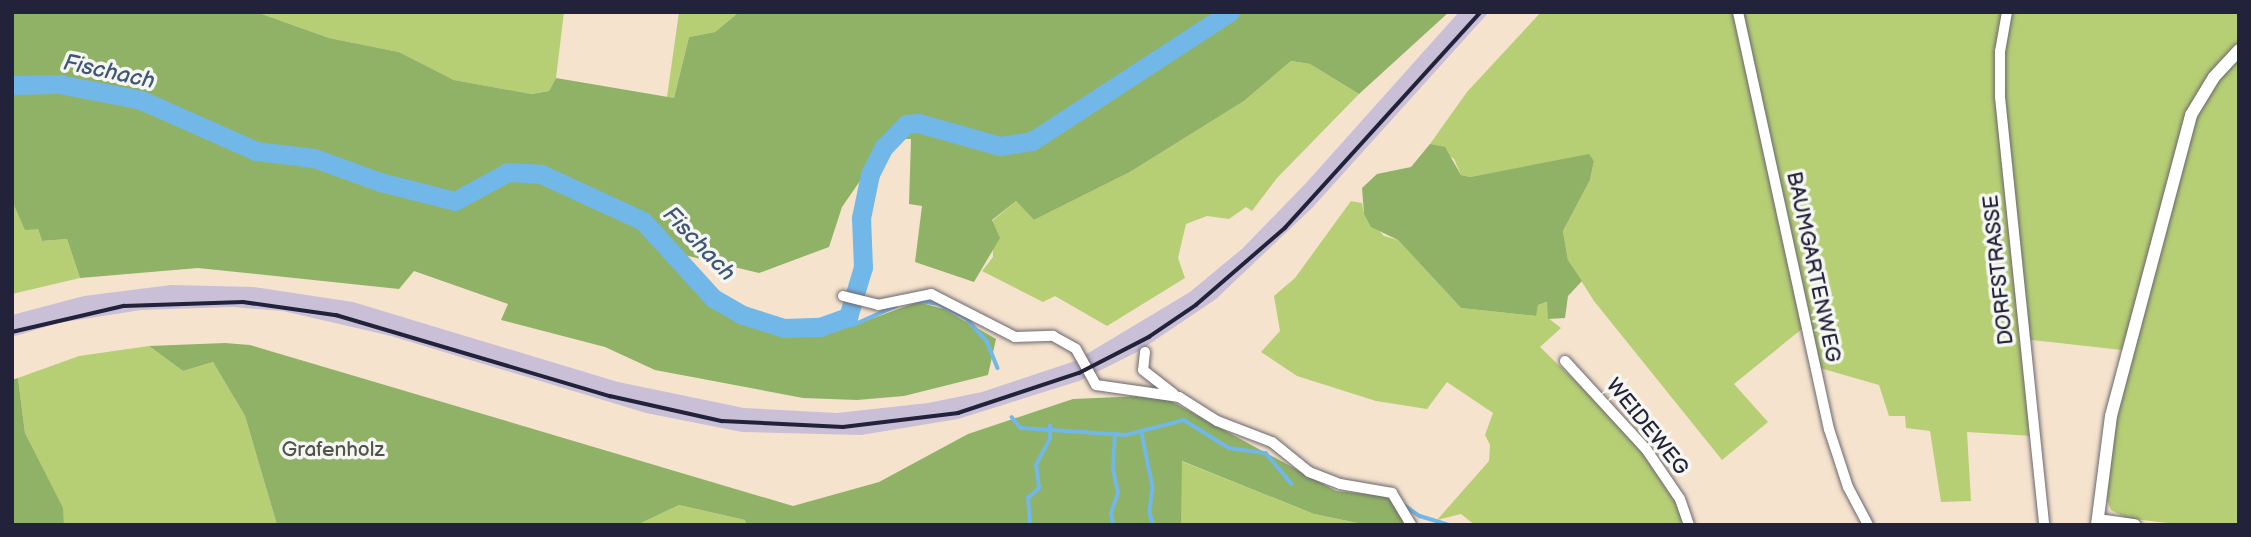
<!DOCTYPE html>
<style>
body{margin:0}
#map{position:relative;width:2251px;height:537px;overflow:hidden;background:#f5e3ce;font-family:"Balsamiq Sans",sans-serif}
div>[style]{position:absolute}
.industrial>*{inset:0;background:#c9bfd7}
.green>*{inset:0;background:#b6cf75}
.forest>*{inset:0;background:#90b266}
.stream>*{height:3.5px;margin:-1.75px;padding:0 1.75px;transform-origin:1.75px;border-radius:1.75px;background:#71b7e8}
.river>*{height:19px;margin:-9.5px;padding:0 9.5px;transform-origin:9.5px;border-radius:9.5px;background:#71b7e8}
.roads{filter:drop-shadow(0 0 2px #6c666e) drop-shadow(0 0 2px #6c666e)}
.minor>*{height:10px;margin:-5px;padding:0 5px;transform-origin:5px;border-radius:5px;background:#fff}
.tertiary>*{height:12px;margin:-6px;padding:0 6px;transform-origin:6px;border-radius:6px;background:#fff}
.rail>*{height:3.5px;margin:-1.75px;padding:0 1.75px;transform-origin:1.75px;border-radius:1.75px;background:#22223b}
span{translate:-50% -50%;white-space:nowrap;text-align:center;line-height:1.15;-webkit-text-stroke:7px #f6f6f2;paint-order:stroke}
.street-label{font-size:21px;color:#22223b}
.park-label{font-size:21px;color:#4e564c}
.water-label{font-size:23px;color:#3e5678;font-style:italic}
.frame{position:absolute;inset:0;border:14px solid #22223b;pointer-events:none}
</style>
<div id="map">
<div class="industrial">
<i style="clip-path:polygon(1459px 12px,1489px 12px,1313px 207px,1216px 299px,1139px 351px,1079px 381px,958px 419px,861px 435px,742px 432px,646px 413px,391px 336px,283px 311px,232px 307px,141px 310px,58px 323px,12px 337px,12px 315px,84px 296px,171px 285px,254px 287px,353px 302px,618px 382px,744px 408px,837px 413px,928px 403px,982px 392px,1075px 361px,1190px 292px,1243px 248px,1307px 182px)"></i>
</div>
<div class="green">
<i style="clip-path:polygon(238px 12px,564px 12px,556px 78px,549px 91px,530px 94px,454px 80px,399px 52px,329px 38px,262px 14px)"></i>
<i style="clip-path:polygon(679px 12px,739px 12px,715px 32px,689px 37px,674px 98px,667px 97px)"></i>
<i style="clip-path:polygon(1541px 12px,2239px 12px,2239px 525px,2184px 525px,2126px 518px,2111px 510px,2106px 497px,2116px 413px,2131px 351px,2023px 339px,2033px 436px,1967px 432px,1971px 501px,1941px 502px,1930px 431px,1906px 428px,1905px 416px,1889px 416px,1879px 385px,1820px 368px,1808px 324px,1734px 384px,1768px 422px,1722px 460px,1594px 301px,1568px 260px,1563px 231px,1590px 180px,1594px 161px,1589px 155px,1470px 177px,1461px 175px,1454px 159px,1430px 144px,1467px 92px)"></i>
<i style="clip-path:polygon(1291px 61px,1310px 64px,1359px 94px,1277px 178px,1252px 211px,1246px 207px,1229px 219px,1207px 216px,1186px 224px,1178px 258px,1185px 278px,1107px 326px,1055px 296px,1043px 302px,982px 271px,993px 257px,992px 221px,1016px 201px,1034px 220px,1130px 172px,1244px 101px)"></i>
<i style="clip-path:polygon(12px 201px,25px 229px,38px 229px,42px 241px,67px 239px,80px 278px,12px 294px)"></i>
<i style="clip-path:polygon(1351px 201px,1362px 203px,1364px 214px,1384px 236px,1398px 240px,1461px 308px,1535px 316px,1538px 305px,1548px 302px,1548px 318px,1561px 328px,1540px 347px,1631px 435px,1674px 497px,1685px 525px,1475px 525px,1461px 514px,1437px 520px,1489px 461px,1490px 445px,1485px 435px,1493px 413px,1447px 382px,1427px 409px,1376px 401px,1297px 376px,1261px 352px,1280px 331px,1274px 296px,1295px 278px)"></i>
<i style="clip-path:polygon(149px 346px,183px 371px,213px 362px,245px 416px,277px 525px,64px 525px,62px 508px,25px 433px,18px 378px,79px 356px)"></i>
<i style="clip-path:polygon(1181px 461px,1314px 514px,1367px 525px,1181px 525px)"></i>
<i style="clip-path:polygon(679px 505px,745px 520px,746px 525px,637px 525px)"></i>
</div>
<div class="forest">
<i style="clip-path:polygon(12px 12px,262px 14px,329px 38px,399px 52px,454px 80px,531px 94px,549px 91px,556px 78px,674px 98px,689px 37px,715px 32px,739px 12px,1449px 12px,1359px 94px,1310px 64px,1291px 61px,1244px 101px,1130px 172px,1034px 220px,1016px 201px,992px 220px,1000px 238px,974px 282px,915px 262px,922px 206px,909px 204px,911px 139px,889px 139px,842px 207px,829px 247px,759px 273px,655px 248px,743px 318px,784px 334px,837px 331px,918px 302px,944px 309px,996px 339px,988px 375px,904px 396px,857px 400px,803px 398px,655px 370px,605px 347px,501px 320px,508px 304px,414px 271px,399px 289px,198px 268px,80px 278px,67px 239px,42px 241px,38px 229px,25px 230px,12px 201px)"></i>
<i style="clip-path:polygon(1430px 144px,1445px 147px,1461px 175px,1470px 177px,1589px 154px,1594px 161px,1590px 180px,1563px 231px,1568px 260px,1582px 281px,1568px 296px,1565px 318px,1548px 319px,1547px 302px,1538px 305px,1536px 316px,1461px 308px,1398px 240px,1371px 227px,1364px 214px,1362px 188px,1377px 174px,1411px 167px)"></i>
<i style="clip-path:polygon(225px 343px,250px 345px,793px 506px,879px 482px,968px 434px,1073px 399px,1142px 396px,1169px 400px,1336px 491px,1387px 496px,1413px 525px,1367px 525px,1314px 514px,1182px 461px,1181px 525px,746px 525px,745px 520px,679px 505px,637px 525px,277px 525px,245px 416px,213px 362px,183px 371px,149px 346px)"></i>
<i style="clip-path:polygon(18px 378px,25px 433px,63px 508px,64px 525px,12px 525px,12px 380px)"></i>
</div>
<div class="stream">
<i style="left:920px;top:301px;width:19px;rotate:9deg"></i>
<i style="left:939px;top:304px;width:32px;rotate:28deg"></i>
<i style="left:967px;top:319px;width:30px;rotate:48deg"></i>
<i style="left:987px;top:341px;width:29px;rotate:68deg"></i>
<i style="left:837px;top:324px;width:16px;rotate:4deg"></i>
<i style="left:853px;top:325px;width:47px;rotate:-23.8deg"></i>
<i style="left:1012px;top:417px;width:14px;rotate:51deg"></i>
<i style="left:1021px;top:428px;width:105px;rotate:3.8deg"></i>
<i style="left:1126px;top:435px;width:60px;rotate:-14.5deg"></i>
<i style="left:1184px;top:420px;width:53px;rotate:31.9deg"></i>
<i style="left:1229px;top:448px;width:37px;rotate:8deg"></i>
<i style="left:1266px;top:453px;width:40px;rotate:50deg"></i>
<i style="left:1142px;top:433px;width:55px;rotate:78.5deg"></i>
<i style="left:1153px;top:487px;width:25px;rotate:97deg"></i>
<i style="left:1150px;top:512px;width:13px;rotate:77deg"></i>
<i style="left:1404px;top:505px;width:19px;rotate:35deg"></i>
<i style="left:1420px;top:516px;width:30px;rotate:17deg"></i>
<i style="left:1030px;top:525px;width:27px;rotate:-94deg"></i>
<i style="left:1028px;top:498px;width:15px;rotate:-42deg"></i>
<i style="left:1039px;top:488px;width:23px;rotate:-97deg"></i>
<i style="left:1036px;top:465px;width:30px;rotate:-62deg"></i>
<i style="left:1050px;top:439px;width:13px;rotate:-90deg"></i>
<i style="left:1113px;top:525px;width:12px;rotate:-99deg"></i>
<i style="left:1111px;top:513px;width:21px;rotate:-71deg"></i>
<i style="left:1118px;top:493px;width:25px;rotate:-102deg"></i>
<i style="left:1113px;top:469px;width:35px;rotate:-87deg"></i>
</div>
<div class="river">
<i style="left:12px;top:85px;width:47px;rotate:-1.2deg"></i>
<i style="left:59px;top:84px;width:84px;rotate:11deg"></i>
<i style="left:141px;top:100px;width:126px;rotate:23.9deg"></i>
<i style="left:256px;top:151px;width:58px;rotate:6.9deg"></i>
<i style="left:314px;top:158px;width:70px;rotate:20deg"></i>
<i style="left:380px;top:182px;width:77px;rotate:14.2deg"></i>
<i style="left:455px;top:201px;width:60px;rotate:-28.7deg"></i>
<i style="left:508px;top:172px;width:33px;rotate:3deg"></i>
<i style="left:541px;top:174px;width:112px;rotate:24.7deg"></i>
<i style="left:643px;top:221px;width:104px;rotate:47.7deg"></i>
<i style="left:713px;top:298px;width:34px;rotate:30deg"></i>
<i style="left:743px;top:315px;width:43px;rotate:17.6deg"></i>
<i style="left:784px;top:328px;width:36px;rotate:-2deg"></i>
<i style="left:820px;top:327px;width:30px;rotate:-20deg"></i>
<i style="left:848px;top:317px;width:52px;rotate:-73.3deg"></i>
<i style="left:863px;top:267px;width:49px;rotate:-92.3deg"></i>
<i style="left:861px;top:218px;width:45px;rotate:-78.4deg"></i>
<i style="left:870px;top:174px;width:30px;rotate:-63deg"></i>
<i style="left:884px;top:147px;width:32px;rotate:-46deg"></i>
<i style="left:906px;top:124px;width:12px;rotate:-5deg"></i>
<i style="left:918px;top:123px;width:85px;rotate:15.7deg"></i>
<i style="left:1000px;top:146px;width:32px;rotate:-9deg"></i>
<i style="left:1032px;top:141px;width:236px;rotate:-33.1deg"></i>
</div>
<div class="roads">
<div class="minor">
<i style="left:1738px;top:12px;width:427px;rotate:77.7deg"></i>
<i style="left:1829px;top:429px;width:61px;rotate:71.9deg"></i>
<i style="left:1848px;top:487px;width:43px;rotate:62.2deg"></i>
<i style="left:2007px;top:12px;width:40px;rotate:100deg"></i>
<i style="left:2000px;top:51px;width:46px;rotate:90deg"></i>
<i style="left:2000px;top:97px;width:430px;rotate:84.1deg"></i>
<i style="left:843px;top:296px;width:36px;rotate:14deg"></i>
<i style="left:878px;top:305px;width:54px;rotate:-11.7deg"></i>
<i style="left:931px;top:294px;width:94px;rotate:27.1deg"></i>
<i style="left:1015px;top:337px;width:38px;rotate:-2deg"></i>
<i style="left:1053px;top:336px;width:26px;rotate:29deg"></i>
<i style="left:1076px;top:349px;width:41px;rotate:60.9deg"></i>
<i style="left:1096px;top:385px;width:84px;rotate:8.2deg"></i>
<i style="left:1179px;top:397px;width:45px;rotate:32.3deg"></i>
<i style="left:1217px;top:421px;width:59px;rotate:20.9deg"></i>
<i style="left:1272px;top:442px;width:48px;rotate:39deg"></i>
<i style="left:1309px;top:472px;width:33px;rotate:21deg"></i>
<i style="left:1340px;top:484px;width:53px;rotate:9.8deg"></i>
<i style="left:1392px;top:493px;width:37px;rotate:59deg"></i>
<i style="left:1145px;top:352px;width:18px;rotate:96deg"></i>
<i style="left:1143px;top:370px;width:39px;rotate:38deg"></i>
<i style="left:1565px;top:361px;width:120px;rotate:47.4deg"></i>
<i style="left:1646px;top:449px;width:60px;rotate:55.8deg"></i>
<i style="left:1680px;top:499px;width:28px;rotate:71deg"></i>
</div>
<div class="tertiary">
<i style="left:2098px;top:520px;width:37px;rotate:8deg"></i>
<i style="left:2097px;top:525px;width:110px;rotate:-82.7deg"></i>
<i style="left:2111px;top:416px;width:311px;rotate:-75.1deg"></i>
<i style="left:2191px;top:115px;width:44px;rotate:-58.8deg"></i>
<i style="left:2214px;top:77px;width:37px;rotate:-47deg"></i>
</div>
</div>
<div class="rail">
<i style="left:12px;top:332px;width:115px;rotate:-13.1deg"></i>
<i style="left:124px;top:306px;width:119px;rotate:-1.9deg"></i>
<i style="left:243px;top:302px;width:94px;rotate:8deg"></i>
<i style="left:336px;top:315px;width:286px;rotate:16.5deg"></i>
<i style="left:610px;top:396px;width:115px;rotate:12.6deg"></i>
<i style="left:722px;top:421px;width:121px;rotate:2.8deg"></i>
<i style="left:843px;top:427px;width:116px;rotate:-6.9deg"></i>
<i style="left:958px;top:413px;width:127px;rotate:-18.3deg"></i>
<i style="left:1079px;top:373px;width:79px;rotate:-27.2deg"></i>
<i style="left:1149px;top:337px;width:57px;rotate:-34.2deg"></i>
<i style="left:1196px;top:305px;width:118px;rotate:-40.9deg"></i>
<i style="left:1285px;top:228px;width:292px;rotate:-47.8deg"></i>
</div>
<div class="street-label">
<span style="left:1813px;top:267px;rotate:78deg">BAUMGARTENWEG</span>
<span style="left:1999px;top:270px;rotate:-96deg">DORFSTRASSE</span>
<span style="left:1647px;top:427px;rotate:51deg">WEIDEWEG</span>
</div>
<div class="park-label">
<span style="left:333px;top:450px">Grafenholz</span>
</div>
<div class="water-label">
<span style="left:109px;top:72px;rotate:12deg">Fischach</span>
<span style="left:699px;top:244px;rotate:46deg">Fischach</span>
</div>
<div class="frame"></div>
</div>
